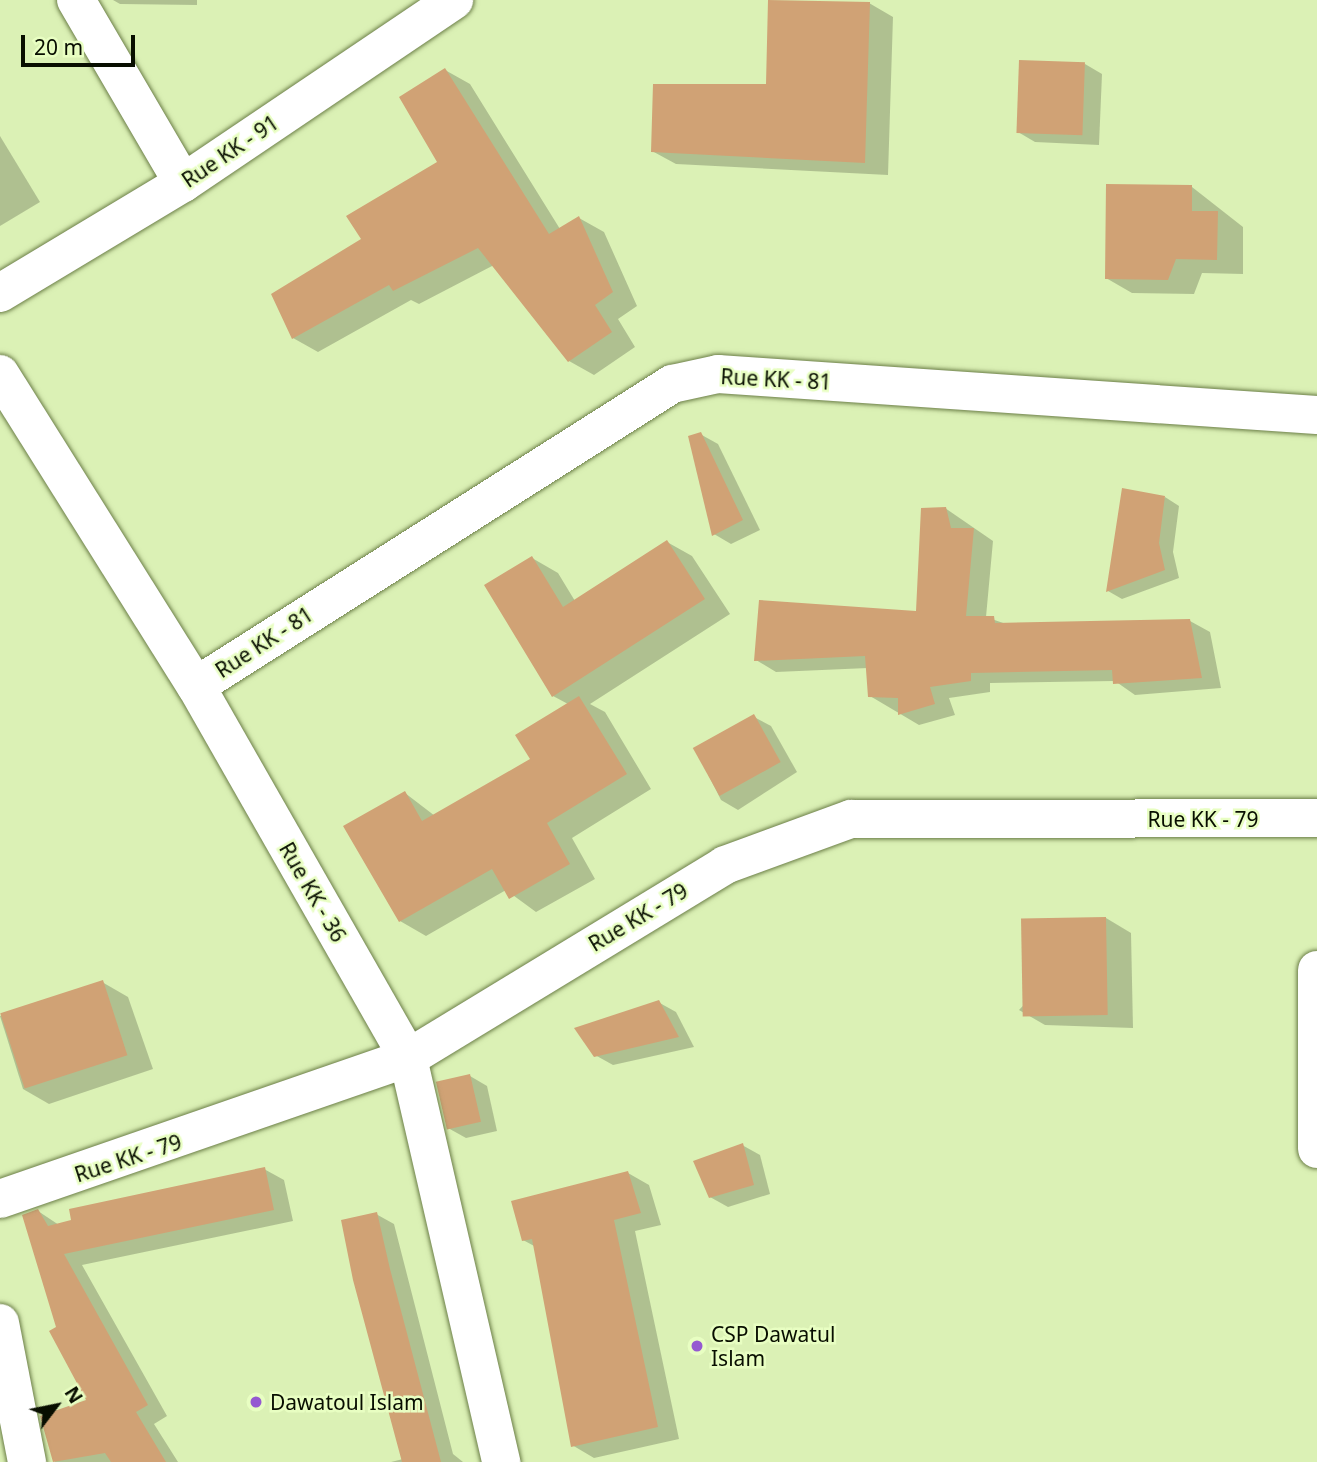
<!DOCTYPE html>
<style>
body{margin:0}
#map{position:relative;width:1317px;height:1462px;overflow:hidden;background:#dbf1b5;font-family:"Noto Sans",sans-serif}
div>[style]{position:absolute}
.shadow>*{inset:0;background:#0003}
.building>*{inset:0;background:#d0a275;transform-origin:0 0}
.roads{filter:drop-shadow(0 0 2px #6c7f48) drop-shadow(0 0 2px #6c7f48)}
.minor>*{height:38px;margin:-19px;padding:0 19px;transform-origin:19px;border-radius:19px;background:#fff}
.dots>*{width:19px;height:19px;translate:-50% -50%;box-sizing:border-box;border:4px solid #e8fec2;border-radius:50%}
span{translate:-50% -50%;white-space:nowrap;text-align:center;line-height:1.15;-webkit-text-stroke:5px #e8fec2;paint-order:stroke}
.street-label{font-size:21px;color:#080e00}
.poi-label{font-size:21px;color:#080e00}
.left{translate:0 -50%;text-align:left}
.north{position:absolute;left:21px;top:1371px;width:70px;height:70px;-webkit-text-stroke:5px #e8fec2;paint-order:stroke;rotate:58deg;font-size:19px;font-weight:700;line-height:28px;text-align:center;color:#080e00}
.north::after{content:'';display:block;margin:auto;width:24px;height:32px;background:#080e00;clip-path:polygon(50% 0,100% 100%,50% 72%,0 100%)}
.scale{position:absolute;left:21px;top:35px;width:114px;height:32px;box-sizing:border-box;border:4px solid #080e00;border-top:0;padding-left:9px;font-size:21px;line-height:24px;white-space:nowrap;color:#080e00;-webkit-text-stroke:5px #e8fec2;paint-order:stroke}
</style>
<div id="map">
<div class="shadow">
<i style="clip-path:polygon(113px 0,197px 0,197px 5px,120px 4px)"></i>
<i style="clip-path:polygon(869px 3px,893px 17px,888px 175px,676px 164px,652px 151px,768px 86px)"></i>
<i style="clip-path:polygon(1085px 64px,1102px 74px,1099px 145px,1035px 142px,1018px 132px)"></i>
<i style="clip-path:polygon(445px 70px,470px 84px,560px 229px,579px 218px,604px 232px,637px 306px,618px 319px,635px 347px,594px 375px,569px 361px,494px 265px,419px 304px,411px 300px,318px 352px,293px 338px,363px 240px,440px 162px)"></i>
<i style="clip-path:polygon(0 136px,40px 202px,0 226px)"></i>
<i style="clip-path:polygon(1192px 187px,1243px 227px,1243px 274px,1202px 273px,1194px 294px,1132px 293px,1106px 278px)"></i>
<i style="clip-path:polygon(700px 434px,718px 444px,760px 530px,731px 544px,714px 534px)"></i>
<i style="clip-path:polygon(1165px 497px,1179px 506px,1173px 552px,1179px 578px,1122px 599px,1108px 591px)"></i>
<i style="clip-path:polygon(945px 508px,993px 541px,986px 617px,1006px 624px,1190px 621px,1210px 632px,1221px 688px,1135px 695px,1115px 681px,990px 683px,990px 692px,949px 698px,955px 715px,919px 725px,870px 696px,868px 668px,776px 672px,756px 660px,918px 613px)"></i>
<i style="clip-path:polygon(667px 542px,692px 556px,730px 614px,590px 704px,605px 712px,651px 789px,572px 838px,595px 879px,536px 912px,506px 890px,426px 936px,400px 921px,405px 793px,435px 816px,532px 760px,568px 704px,553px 696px,532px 558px,558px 573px,575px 601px)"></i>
<i style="clip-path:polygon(754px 717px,771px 726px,797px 772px,738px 810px,721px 800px,697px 752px)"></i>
<i style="clip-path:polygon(1106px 918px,1131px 933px,1133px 1028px,1045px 1025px,1019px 1010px)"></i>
<i style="clip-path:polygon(102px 982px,128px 997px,153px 1069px,49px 1104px,23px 1089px,0 1016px)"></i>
<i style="clip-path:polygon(658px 1002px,676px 1012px,694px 1047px,613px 1065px,595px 1055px)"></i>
<i style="clip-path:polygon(470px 1076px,487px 1086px,497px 1131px,466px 1138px,448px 1128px)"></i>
<i style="clip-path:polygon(742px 1145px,760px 1155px,770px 1194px,728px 1207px,710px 1197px)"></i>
<i style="clip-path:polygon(264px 1169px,284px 1180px,293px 1221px,82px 1265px,167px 1416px,154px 1424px,178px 1462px,55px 1462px,42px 1417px,89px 1401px,58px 1328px,38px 1211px,59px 1225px)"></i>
<i style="clip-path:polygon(628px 1173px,649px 1185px,661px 1225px,635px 1231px,679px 1439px,594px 1458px,572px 1445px,536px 1247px,523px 1240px)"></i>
<i style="clip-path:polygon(376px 1214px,394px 1224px,453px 1454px,463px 1462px,391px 1462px,403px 1459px)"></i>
</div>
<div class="building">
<i style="clip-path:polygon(768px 0,870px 2px,865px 163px,651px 152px,653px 84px,766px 84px)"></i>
<i style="left:1019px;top:60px;width:66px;height:73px;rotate:2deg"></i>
<i style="clip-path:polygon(445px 68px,549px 234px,579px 216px,613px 292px,595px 305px,612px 332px,568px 362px,478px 248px,393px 291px,389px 285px,292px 339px,271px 294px,361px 239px,346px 216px,437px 162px,399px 97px)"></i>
<i style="clip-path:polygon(1106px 184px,1192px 185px,1192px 211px,1218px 211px,1217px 260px,1176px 259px,1168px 280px,1105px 279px)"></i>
<i style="clip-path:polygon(701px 432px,743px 520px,712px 536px,688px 436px)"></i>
<i style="clip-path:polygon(1122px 488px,1165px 496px,1159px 543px,1165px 570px,1106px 592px)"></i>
<i style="clip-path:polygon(946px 507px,951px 528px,974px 528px,966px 616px,994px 616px,995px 623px,1190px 619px,1202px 678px,1113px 684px,1112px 670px,971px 673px,971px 681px,930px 687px,935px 704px,898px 715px,898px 698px,868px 697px,865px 656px,754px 661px,759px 600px,916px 611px,921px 508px)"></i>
<i style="clip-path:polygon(667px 540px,705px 599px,552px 697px,484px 585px,532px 556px,563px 607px)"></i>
<i style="clip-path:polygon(579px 696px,627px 774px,547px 823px,570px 864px,509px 899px,492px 869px,399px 922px,343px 826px,405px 791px,422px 821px,530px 759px,515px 735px)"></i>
<i style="left:754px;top:714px;width:55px;height:70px;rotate:61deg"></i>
<i style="left:1106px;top:917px;width:98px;height:85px;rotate:89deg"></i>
<i style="left:103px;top:980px;width:79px;height:108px;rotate:72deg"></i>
<i style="clip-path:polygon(659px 1000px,679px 1037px,594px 1057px,574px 1028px)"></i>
<i style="left:470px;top:1074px;width:49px;height:35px;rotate:77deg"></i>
<i style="clip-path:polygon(743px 1143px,754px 1185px,709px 1198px,693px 1161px)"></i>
<i style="clip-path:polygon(265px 1167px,274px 1210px,64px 1254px,148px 1405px,136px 1412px,166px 1462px,111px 1462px,105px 1453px,53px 1462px,40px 1416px,86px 1400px,49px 1331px,56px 1327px,22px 1215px,38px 1209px,48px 1226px,71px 1220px,69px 1209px)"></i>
<i style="clip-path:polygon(628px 1171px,641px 1213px,614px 1220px,658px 1427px,571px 1447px,532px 1239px,522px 1241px,511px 1201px)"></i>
<i style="clip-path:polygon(377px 1212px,390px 1269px,441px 1462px,402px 1462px,353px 1280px,341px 1220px)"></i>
</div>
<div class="roads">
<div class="minor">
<i style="left:76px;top:0;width:212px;rotate:59.7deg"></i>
<i style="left:0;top:293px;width:214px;rotate:-31deg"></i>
<i style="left:183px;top:183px;width:327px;rotate:-34deg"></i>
<i style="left:0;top:374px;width:368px;rotate:57.9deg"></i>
<i style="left:196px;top:686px;width:428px;rotate:60.3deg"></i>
<i style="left:408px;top:1058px;width:415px;rotate:77deg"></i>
<i style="left:196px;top:686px;width:564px;rotate:-32.39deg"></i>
<i style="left:672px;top:384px;width:47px;rotate:-12.3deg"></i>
<i style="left:718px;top:374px;width:600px;rotate:3.92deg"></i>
<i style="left:1317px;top:970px;width:179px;rotate:90deg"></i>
<i style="left:0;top:1199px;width:432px;rotate:-19.1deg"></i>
<i style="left:408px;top:1058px;width:371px;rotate:-31.3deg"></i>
<i style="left:725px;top:865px;width:134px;rotate:-20.1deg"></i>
<i style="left:851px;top:819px;width:466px;rotate:-0.1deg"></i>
<i style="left:0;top:1323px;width:142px;rotate:79deg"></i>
</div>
</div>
<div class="dots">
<i style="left:697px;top:1346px;background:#9559d1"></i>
<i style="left:256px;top:1402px;background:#9559d1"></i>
</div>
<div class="street-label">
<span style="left:230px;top:151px;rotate:-34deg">Rue KK - 91</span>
<span style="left:776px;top:379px;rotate:3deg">Rue KK - 81</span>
<span style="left:264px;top:642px;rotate:-33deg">Rue KK - 81</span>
<span style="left:1203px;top:819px">Rue KK - 79</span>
<span style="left:313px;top:892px;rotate:60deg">Rue KK - 36</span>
<span style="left:638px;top:917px;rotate:-31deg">Rue KK - 79</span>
<span style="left:128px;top:1158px;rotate:-18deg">Rue KK - 79</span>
</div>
<div class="poi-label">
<span class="left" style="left:711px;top:1346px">CSP Dawatul<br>Islam</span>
<span class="left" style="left:270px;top:1402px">Dawatoul Islam</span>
</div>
<div class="north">N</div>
<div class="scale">20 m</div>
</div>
